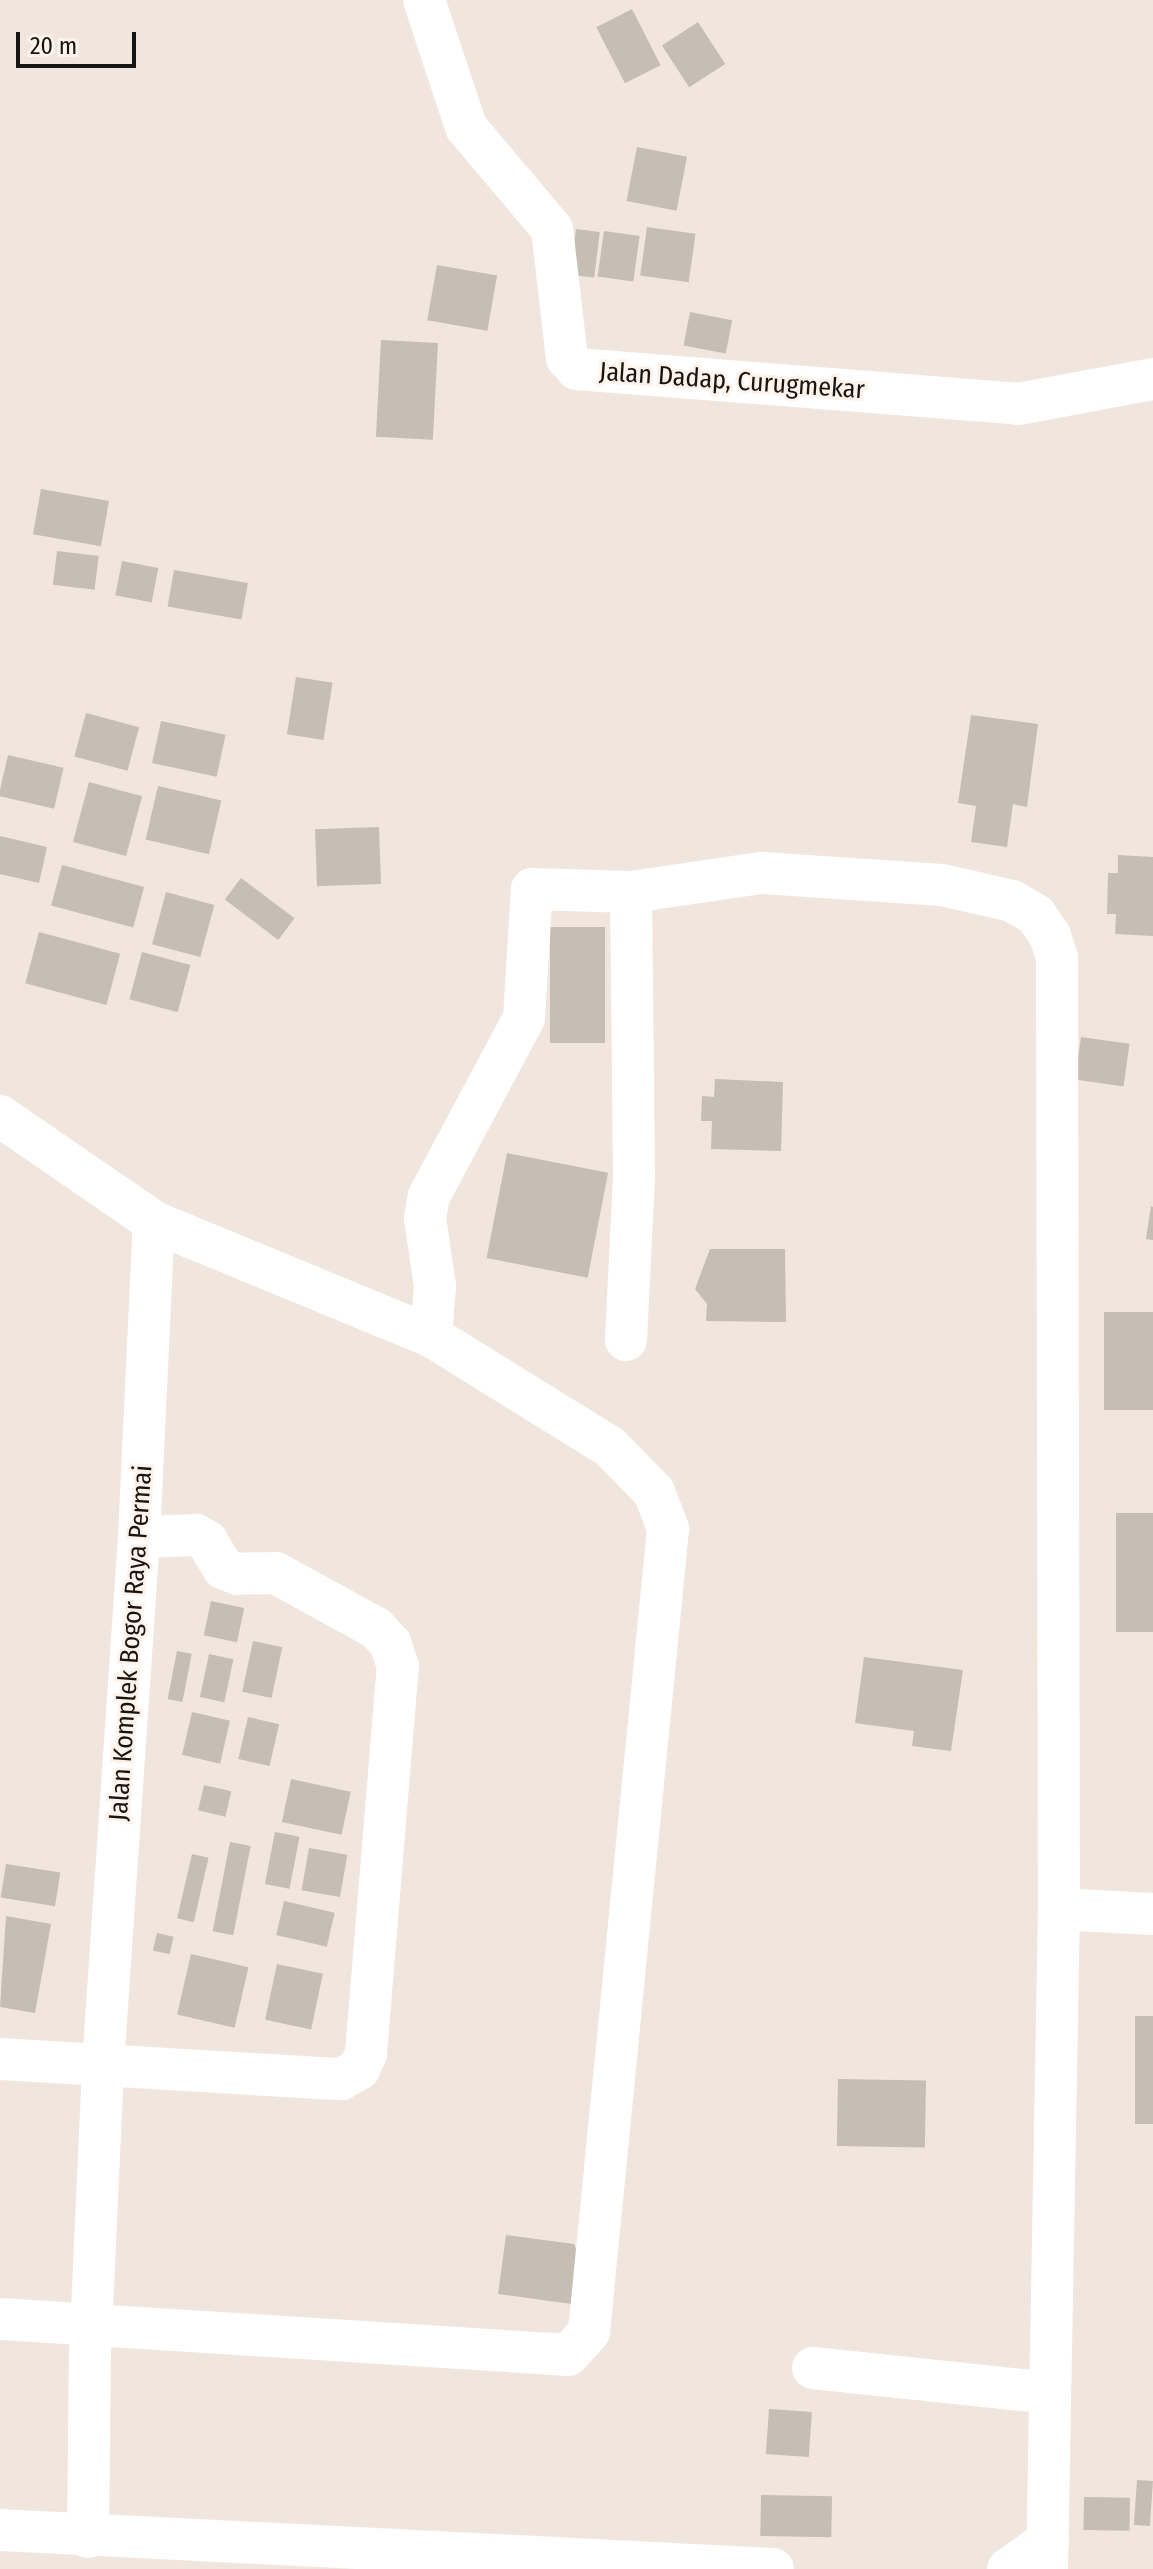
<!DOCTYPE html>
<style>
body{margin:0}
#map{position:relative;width:1153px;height:2569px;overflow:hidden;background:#f0e6dd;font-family:"Fira Sans Condensed",sans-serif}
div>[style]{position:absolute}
.building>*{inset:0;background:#c6bdb3;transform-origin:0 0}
.minor>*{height:42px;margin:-21px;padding:0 21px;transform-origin:21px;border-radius:21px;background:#fff}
span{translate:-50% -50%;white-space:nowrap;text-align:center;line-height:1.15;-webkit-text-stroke:6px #fef3ea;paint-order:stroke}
.street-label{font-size:26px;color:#171411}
.scale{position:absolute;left:16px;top:32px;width:120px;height:36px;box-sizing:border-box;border:4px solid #171411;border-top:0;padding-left:10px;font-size:24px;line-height:28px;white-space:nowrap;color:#171411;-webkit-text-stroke:6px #fef3ea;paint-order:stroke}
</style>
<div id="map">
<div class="building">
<i style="left:632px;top:9px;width:63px;height:40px;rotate:63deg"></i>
<i style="left:698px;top:22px;width:50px;height:43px;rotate:57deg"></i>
<i style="left:637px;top:147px;width:51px;height:55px;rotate:11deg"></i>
<i style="left:647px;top:227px;width:49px;height:49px;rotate:8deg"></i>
<i style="left:576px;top:229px;width:24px;height:46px;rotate:7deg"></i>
<i style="left:604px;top:231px;width:36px;height:46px;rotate:8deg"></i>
<i style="left:437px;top:265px;width:61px;height:56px;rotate:10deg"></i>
<i style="left:690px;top:312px;width:43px;height:34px;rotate:11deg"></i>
<i style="left:381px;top:340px;width:57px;height:97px;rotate:3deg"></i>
<i style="left:41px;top:489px;width:69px;height:46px;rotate:10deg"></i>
<i style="left:57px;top:551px;width:42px;height:34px;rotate:7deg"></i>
<i style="left:122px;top:561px;width:37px;height:35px;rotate:11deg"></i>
<i style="left:174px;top:570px;width:75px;height:37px;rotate:10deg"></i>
<i style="left:296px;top:677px;width:37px;height:58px;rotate:9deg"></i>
<i style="left:86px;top:713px;width:55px;height:45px;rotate:15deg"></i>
<i style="clip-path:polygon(971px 715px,1038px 724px,1027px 807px,1013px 804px,1007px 847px,971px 842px,976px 806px,958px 803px)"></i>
<i style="left:161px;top:721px;width:66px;height:43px;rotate:12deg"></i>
<i style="left:8px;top:755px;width:57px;height:42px;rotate:13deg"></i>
<i style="left:89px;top:782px;width:55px;height:62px;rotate:15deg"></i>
<i style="left:158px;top:786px;width:65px;height:55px;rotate:13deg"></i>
<i style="left:379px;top:827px;width:57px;height:64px;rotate:88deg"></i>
<i style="clip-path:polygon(0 836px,47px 847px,39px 883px,0 874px)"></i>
<i style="clip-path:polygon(1118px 855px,1153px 857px,1153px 936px,1115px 934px,1116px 914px,1107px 914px,1108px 873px,1118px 873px)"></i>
<i style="left:62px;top:865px;width:85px;height:42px;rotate:15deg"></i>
<i style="left:241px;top:878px;width:67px;height:27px;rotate:37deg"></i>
<i style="left:166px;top:892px;width:50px;height:54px;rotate:15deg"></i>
<i style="left:550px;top:927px;width:55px;height:116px"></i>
<i style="left:39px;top:932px;width:84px;height:53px;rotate:15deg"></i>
<i style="left:142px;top:952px;width:50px;height:49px;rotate:15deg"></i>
<i style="left:1081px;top:1037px;width:49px;height:43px;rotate:8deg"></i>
<i style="clip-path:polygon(715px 1079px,783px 1082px,781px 1151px,711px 1149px,712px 1121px,701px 1121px,702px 1096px,714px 1097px)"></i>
<i style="left:507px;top:1153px;width:103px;height:107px;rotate:11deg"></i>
<i style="clip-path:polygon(1151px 1206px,1153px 1207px,1153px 1240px,1146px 1239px)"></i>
<i style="clip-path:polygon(710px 1249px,785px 1249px,786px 1322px,706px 1321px,707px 1304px,695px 1289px)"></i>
<i style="left:1153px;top:1312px;width:98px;height:49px;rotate:90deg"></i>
<i style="left:1153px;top:1513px;width:119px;height:37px;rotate:90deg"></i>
<i style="left:211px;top:1601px;width:34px;height:35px;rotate:12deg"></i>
<i style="left:253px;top:1641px;width:30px;height:52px;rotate:12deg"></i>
<i style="left:177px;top:1651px;width:15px;height:49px;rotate:11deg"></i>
<i style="left:209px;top:1654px;width:25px;height:44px;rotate:12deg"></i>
<i style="clip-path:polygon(864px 1657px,963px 1670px,951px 1751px,912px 1746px,914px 1731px,855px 1723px)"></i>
<i style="left:192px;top:1712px;width:39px;height:44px;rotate:13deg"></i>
<i style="left:248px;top:1717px;width:32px;height:43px;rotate:13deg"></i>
<i style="left:291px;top:1779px;width:61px;height:44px;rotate:12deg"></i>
<i style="left:204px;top:1785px;width:28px;height:26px;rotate:13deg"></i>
<i style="left:275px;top:1832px;width:25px;height:53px;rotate:11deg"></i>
<i style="left:230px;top:1842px;width:21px;height:91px;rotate:11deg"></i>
<i style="left:309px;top:1848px;width:39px;height:43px;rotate:10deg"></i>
<i style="left:192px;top:1854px;width:17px;height:66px;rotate:13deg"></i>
<i style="left:6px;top:1864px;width:55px;height:34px;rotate:9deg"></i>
<i style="left:284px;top:1901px;width:52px;height:35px;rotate:13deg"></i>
<i style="clip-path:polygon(6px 1916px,51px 1924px,35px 2013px,0 2007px)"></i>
<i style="left:157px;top:1933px;width:17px;height:18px;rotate:13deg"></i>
<i style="left:191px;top:1954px;width:59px;height:62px;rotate:13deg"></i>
<i style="left:277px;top:1964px;width:47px;height:57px;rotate:12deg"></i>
<i style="left:1135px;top:2016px;width:18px;height:108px"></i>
<i style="left:838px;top:2079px;width:88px;height:67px;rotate:1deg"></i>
<i style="clip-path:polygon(506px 2235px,574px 2244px,583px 2267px,579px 2305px,498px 2294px)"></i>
<i style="left:769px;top:2409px;width:43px;height:45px;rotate:4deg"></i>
<i style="left:1137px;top:2480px;width:16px;height:45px;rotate:4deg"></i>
<i style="left:761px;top:2495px;width:71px;height:41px;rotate:1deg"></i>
<i style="left:1084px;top:2497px;width:46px;height:33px;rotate:1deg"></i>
</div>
<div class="minor">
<i style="left:424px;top:0;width:134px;rotate:71.7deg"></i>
<i style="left:466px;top:127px;width:133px;rotate:49.9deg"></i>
<i style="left:552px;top:229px;width:130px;rotate:83.4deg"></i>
<i style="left:567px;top:358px;width:15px;rotate:48deg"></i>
<i style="left:577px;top:369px;width:442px;rotate:4.5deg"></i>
<i style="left:1018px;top:404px;width:137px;rotate:-10.5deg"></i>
<i style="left:0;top:1116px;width:187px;rotate:34.5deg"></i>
<i style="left:154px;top:1222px;width:300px;rotate:22.4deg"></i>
<i style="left:431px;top:1336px;width:211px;rotate:31.8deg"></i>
<i style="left:610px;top:1447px;width:63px;rotate:45.6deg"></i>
<i style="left:654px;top:1492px;width:40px;rotate:69deg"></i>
<i style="left:668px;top:1529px;width:807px;rotate:95.62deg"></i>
<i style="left:589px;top:2332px;width:31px;rotate:132deg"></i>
<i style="left:568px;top:2355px;width:569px;rotate:-176.37deg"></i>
<i style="left:431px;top:1336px;width:50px;rotate:-85.4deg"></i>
<i style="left:435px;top:1286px;width:69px;rotate:-98.4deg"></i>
<i style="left:425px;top:1218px;width:22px;rotate:-80deg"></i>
<i style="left:429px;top:1196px;width:202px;rotate:-61.9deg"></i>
<i style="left:524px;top:1018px;width:129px;rotate:-86.5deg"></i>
<i style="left:532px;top:889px;width:99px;rotate:1.7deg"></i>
<i style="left:631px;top:892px;width:131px;rotate:-8.3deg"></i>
<i style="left:761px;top:873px;width:181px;rotate:3.8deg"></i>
<i style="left:942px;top:885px;width:72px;rotate:12.9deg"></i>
<i style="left:1012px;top:901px;width:28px;rotate:30deg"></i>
<i style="left:1036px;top:915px;width:25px;rotate:56deg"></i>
<i style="left:1050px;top:936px;width:23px;rotate:72deg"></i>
<i style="left:1057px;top:958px;width:951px;rotate:89.88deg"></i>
<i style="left:1059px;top:1909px;width:660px;rotate:91.04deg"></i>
<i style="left:626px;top:1340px;width:163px;rotate:-87.2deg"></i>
<i style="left:634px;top:1177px;width:285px;rotate:-90.6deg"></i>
<i style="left:1059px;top:1909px;width:94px;rotate:3deg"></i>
<i style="left:0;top:2059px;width:342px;rotate:3.4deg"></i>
<i style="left:341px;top:2079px;width:21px;rotate:-29deg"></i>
<i style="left:359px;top:2069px;width:17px;rotate:-66deg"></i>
<i style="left:366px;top:2053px;width:387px;rotate:-85.3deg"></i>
<i style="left:398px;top:1667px;width:25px;rotate:-108deg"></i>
<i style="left:390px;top:1643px;width:21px;rotate:-133deg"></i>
<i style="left:376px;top:1628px;width:114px;rotate:-151.2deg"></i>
<i style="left:276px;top:1573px;width:39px;rotate:179deg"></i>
<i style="left:237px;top:1574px;width:15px;rotate:-157deg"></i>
<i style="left:223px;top:1568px;width:31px;rotate:-121deg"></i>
<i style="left:207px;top:1541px;width:13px;rotate:-151deg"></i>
<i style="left:196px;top:1535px;width:57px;rotate:178deg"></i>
<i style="left:813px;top:2368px;width:238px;rotate:6deg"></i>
<i style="left:0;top:2530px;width:774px;rotate:2.89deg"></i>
<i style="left:88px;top:2537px;width:183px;rotate:-89.4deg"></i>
<i style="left:90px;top:2354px;width:290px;rotate:-87.4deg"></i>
<i style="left:103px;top:2064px;width:528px;rotate:-86.09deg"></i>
<i style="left:139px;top:1537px;width:315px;rotate:-87.3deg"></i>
<i style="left:1008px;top:2569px;width:49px;rotate:-35deg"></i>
</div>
<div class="street-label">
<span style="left:732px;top:381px;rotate:4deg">Jalan Dadap, Curugmekar</span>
<span style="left:131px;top:1643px;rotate:-86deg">Jalan Komplek Bogor Raya Permai</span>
</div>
<div class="scale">20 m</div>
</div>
